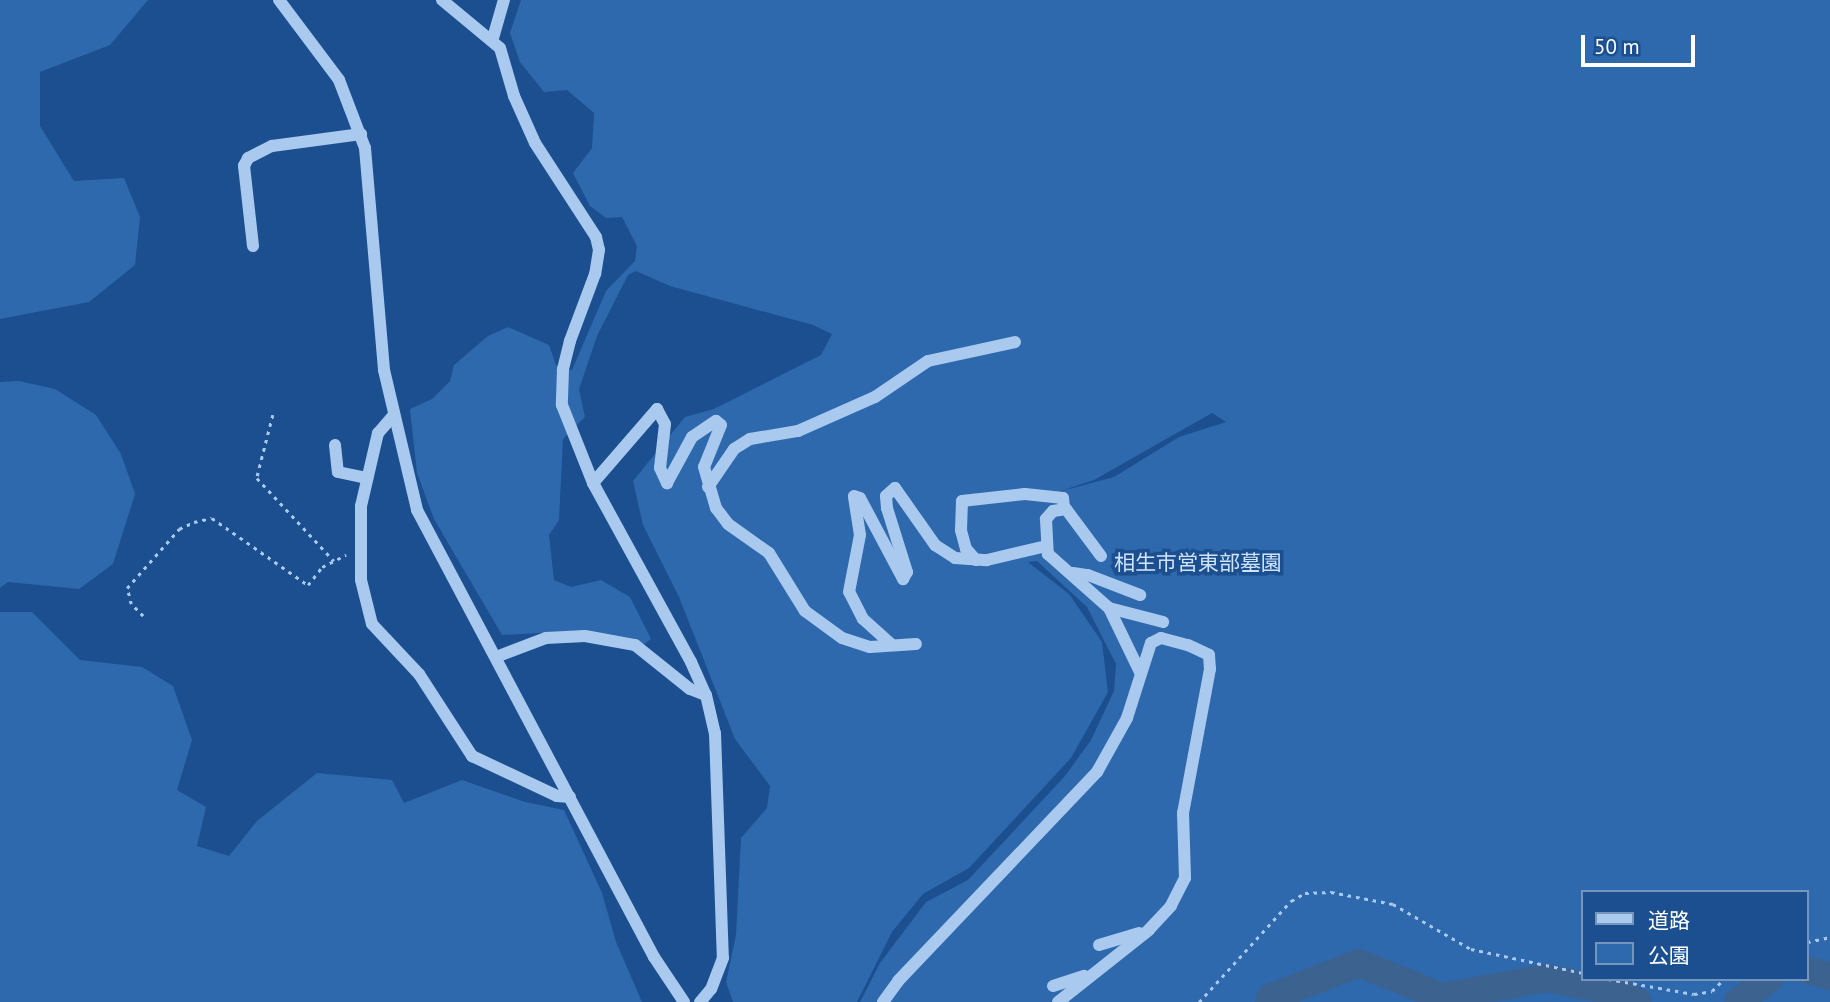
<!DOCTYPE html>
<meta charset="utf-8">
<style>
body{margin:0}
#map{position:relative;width:1830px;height:1002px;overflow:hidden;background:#1b4f8f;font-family:"PT Sans","Noto Sans JP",sans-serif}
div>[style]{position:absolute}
.green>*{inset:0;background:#2e69ad}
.river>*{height:28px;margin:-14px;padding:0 14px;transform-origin:14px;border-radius:14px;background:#3c6290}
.path>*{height:2.5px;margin-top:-1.25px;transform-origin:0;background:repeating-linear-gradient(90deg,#a9c9ee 0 3.5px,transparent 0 8.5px)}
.minor>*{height:12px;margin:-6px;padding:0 6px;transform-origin:6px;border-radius:6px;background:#a9c9ee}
span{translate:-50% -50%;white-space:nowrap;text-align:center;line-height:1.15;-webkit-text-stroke:7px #1b4f8f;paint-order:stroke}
.park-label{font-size:21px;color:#cfe3fa}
.legend{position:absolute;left:1581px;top:890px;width:228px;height:91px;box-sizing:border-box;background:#1b4f8f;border:2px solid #7695bc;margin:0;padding:9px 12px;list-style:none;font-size:21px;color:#fff}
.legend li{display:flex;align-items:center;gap:14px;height:35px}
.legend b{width:35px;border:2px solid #7695bc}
.scale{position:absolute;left:1581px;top:35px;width:114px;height:32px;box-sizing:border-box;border:4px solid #fff;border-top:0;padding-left:9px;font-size:21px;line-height:24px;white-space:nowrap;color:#fff;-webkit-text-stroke:5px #1b4f8f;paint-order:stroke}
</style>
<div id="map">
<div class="green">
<i style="clip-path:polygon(0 0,148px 0,110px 45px,40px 72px,40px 126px,74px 181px,124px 178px,140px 217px,135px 265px,89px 302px,0 319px)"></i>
<i style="clip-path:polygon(evenodd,521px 0,1830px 0,1830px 1002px,860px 1002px,880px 963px,926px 902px,968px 880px,1065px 776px,1091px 740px,1114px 691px,1116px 664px,1087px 607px,1037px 561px,1028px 562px,1069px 594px,1102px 642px,1108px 692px,1071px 758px,969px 868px,923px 894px,892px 932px,857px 1002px,733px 1002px,726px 982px,736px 935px,741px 838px,767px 808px,770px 786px,735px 739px,679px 597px,643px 525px,633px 481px,685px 417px,714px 409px,821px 355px,832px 334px,813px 325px,670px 286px,636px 271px,628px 275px,597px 336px,579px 389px,585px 417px,563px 439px,559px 520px,549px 535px,554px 580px,571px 587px,601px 580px,630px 597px,651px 639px,642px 646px,573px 631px,502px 635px,434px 519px,417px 473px,410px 409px,432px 399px,450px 381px,454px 365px,488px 336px,508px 327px,549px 345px,556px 365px,572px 370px,606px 291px,635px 261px,637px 246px,622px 217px,606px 218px,590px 206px,573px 173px,592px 148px,594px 113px,567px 90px,544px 92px,520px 62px,510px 33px,521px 0,1212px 413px,1226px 422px,1179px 437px,1114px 477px,1058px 492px,1094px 480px,1212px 413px,521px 0,1583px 892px,1807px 892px,1807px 979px,1583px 979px,1583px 892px)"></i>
<i style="clip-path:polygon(19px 381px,55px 389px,96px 415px,121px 454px,135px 494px,113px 564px,79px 589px,8px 582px,0 588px,0 382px)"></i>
<i style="clip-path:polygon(0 612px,32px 612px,80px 660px,142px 667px,173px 686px,192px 740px,177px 790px,206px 807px,197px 846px,229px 856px,257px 821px,317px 773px,392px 780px,404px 803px,462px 780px,525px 802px,564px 810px,602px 893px,616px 942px,642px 1002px,0 1002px)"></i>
</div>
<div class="river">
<i style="left:1807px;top:970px;width:24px;rotate:15deg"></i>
<i style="left:1269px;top:1002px;width:6px;rotate:-59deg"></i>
<i style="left:1272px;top:997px;width:93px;rotate:-21.3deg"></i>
<i style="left:1359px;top:963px;width:90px;rotate:22.3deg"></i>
<i style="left:1442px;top:997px;width:107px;rotate:-10.3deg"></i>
<i style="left:1547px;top:978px;width:76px;rotate:11.5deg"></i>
<i style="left:1621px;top:993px;width:19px;rotate:28deg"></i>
<i style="left:1738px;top:1002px;width:39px;rotate:-37deg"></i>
</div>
<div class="path">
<i style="left:273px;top:415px;width:65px;rotate:104.3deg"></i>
<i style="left:257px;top:478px;width:113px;rotate:47.1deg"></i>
<i style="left:143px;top:616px;width:17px;rotate:-135deg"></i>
<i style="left:131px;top:604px;width:16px;rotate:-104deg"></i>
<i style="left:127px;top:588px;width:79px;rotate:-48.6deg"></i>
<i style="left:179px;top:529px;width:17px;rotate:-25deg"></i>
<i style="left:194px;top:522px;width:18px;rotate:-13deg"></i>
<i style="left:212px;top:518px;width:117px;rotate:34.9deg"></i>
<i style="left:308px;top:585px;width:23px;rotate:-52deg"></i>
<i style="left:322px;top:567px;width:27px;rotate:-27deg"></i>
<i style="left:1807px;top:942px;width:24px;rotate:-12deg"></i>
<i style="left:1608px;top:979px;width:87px;rotate:9.9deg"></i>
<i style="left:1694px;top:994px;width:18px;rotate:-9deg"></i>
<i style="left:1712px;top:991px;width:17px;rotate:-45deg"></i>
<i style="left:1199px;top:1002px;width:137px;rotate:-47.7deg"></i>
<i style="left:1291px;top:901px;width:16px;rotate:-30deg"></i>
<i style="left:1305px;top:893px;width:26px;rotate:-2deg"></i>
<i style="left:1331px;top:892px;width:63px;rotate:11deg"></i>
<i style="left:1393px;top:904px;width:90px;rotate:30deg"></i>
<i style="left:1471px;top:949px;width:115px;rotate:12.1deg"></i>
</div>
<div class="minor">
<i style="left:279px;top:0;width:100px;rotate:53.1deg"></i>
<i style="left:339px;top:80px;width:73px;rotate:69.1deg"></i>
<i style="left:365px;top:148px;width:223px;rotate:85.1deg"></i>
<i style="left:384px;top:370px;width:144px;rotate:76.7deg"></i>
<i style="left:417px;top:510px;width:506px;rotate:62.07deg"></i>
<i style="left:654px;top:957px;width:54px;rotate:56.3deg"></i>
<i style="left:442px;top:0;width:75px;rotate:39.6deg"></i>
<i style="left:500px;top:48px;width:50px;rotate:73.7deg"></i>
<i style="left:514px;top:96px;width:51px;rotate:65.9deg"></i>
<i style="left:535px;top:143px;width:112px;rotate:57deg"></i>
<i style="left:596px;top:237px;width:13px;rotate:77deg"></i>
<i style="left:599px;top:250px;width:24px;rotate:99deg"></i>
<i style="left:595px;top:274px;width:72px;rotate:110.5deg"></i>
<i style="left:570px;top:341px;width:30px;rotate:104deg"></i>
<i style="left:563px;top:370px;width:35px;rotate:92deg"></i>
<i style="left:562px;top:405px;width:84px;rotate:68.3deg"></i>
<i style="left:593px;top:483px;width:204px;rotate:61.3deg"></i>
<i style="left:691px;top:662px;width:36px;rotate:66deg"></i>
<i style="left:706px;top:695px;width:39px;rotate:77deg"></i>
<i style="left:715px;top:733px;width:225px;rotate:88deg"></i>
<i style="left:723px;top:958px;width:33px;rotate:111deg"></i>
<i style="left:711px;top:989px;width:17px;rotate:130deg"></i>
<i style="left:493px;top:38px;width:40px;rotate:-74deg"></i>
<i style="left:253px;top:246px;width:81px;rotate:-96.4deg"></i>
<i style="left:244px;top:166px;width:9px;rotate:-63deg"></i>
<i style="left:248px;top:158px;width:27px;rotate:-27deg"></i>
<i style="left:272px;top:146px;width:90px;rotate:-7.7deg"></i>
<i style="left:393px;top:416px;width:23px;rotate:131deg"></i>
<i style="left:378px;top:433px;width:75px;rotate:103.1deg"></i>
<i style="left:361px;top:506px;width:74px;rotate:90deg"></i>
<i style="left:361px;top:580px;width:45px;rotate:76deg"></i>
<i style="left:372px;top:624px;width:69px;rotate:46.8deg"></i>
<i style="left:419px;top:674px;width:98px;rotate:57.1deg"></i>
<i style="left:472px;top:756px;width:94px;rotate:25.2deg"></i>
<i style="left:557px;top:796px;width:13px;rotate:4deg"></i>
<i style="left:335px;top:445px;width:27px;rotate:84deg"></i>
<i style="left:338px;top:472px;width:30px;rotate:12deg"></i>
<i style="left:593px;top:483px;width:98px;rotate:-49.1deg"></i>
<i style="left:657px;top:409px;width:17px;rotate:62deg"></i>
<i style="left:665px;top:424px;width:44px;rotate:96.5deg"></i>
<i style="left:660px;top:468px;width:17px;rotate:65deg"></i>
<i style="left:667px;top:483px;width:52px;rotate:-61.5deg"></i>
<i style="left:692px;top:437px;width:29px;rotate:-34deg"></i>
<i style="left:716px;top:421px;width:6px;rotate:39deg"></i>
<i style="left:721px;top:425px;width:45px;rotate:112deg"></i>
<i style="left:704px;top:467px;width:43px;rotate:73.7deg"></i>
<i style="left:716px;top:508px;width:20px;rotate:53deg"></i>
<i style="left:728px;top:524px;width:50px;rotate:35.3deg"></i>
<i style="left:769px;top:553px;width:68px;rotate:58.2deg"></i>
<i style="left:805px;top:611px;width:46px;rotate:36.1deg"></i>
<i style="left:842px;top:638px;width:29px;rotate:18deg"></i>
<i style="left:870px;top:647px;width:46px;rotate:-3.7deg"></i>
<i style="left:708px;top:487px;width:46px;rotate:-55.6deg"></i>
<i style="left:734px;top:449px;width:19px;rotate:-32deg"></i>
<i style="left:750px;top:439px;width:49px;rotate:-9.5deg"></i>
<i style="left:798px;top:431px;width:84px;rotate:-23.8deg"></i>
<i style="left:875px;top:397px;width:64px;rotate:-34.2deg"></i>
<i style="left:928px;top:361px;width:89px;rotate:-12.3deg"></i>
<i style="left:1101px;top:556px;width:59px;rotate:-126.7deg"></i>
<i style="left:1066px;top:509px;width:13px;rotate:171deg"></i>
<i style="left:1053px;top:511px;width:11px;rotate:131deg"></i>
<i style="left:1046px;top:519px;width:35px;rotate:87deg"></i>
<i style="left:1048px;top:554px;width:81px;rotate:41.5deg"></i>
<i style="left:1109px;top:608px;width:71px;rotate:64.2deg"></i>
<i style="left:976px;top:560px;width:15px;rotate:-132deg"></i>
<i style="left:966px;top:549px;width:20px;rotate:-105deg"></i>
<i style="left:961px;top:530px;width:29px;rotate:-88deg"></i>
<i style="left:962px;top:501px;width:63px;rotate:-6.3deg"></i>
<i style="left:1025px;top:494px;width:38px;rotate:6deg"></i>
<i style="left:1063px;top:498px;width:10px;rotate:84deg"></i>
<i style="left:1073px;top:573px;width:15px;rotate:8deg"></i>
<i style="left:1088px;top:575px;width:56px;rotate:21deg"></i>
<i style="left:1109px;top:608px;width:56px;rotate:14.5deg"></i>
<i style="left:892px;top:645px;width:39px;rotate:-138deg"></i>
<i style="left:863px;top:619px;width:30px;rotate:-117deg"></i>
<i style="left:849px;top:592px;width:58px;rotate:-79.1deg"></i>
<i style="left:860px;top:535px;width:39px;rotate:-99deg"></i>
<i style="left:854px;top:496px;width:6px;rotate:18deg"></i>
<i style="left:860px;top:498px;width:92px;rotate:62deg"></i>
<i style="left:903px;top:579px;width:8px;rotate:-60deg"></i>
<i style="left:907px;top:572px;width:67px;rotate:-107.4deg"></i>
<i style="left:887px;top:508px;width:12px;rotate:-95deg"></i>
<i style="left:886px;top:496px;width:12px;rotate:-42deg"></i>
<i style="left:895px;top:488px;width:70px;rotate:54.9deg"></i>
<i style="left:935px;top:545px;width:24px;rotate:33deg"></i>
<i style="left:955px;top:558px;width:32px;rotate:4deg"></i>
<i style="left:987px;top:560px;width:61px;rotate:-13.3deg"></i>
<i style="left:496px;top:657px;width:53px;rotate:-20.8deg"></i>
<i style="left:546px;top:638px;width:39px;rotate:-3deg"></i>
<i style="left:585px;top:636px;width:51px;rotate:10.2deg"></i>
<i style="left:635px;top:645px;width:70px;rotate:38.7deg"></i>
<i style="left:690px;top:689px;width:17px;rotate:21deg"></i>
<i style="left:1099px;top:945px;width:42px;rotate:-16.7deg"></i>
<i style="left:1053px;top:986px;width:33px;rotate:-18deg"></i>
<i style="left:883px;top:1002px;width:26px;rotate:-54deg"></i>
<i style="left:898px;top:981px;width:289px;rotate:-46.4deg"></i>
<i style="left:1097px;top:772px;width:62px;rotate:-60.9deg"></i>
<i style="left:1127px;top:718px;width:79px;rotate:-72.3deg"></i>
<i style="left:1151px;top:643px;width:11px;rotate:-27deg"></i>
<i style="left:1161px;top:638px;width:28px;rotate:15deg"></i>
<i style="left:1188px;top:645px;width:23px;rotate:25deg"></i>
<i style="left:1209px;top:655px;width:14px;rotate:86deg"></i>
<i style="left:1210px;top:669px;width:147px;rotate:100.6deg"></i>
<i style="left:1183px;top:813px;width:65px;rotate:88.2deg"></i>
<i style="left:1185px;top:878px;width:31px;rotate:117deg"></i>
<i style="left:1171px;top:906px;width:33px;rotate:133deg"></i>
<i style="left:1149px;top:930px;width:116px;rotate:141.6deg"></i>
</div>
<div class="park-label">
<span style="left:1198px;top:563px">相生市営東部墓園</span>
</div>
<ul class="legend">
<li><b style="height:9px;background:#a9c9ee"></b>道路</li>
<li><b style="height:19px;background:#2e69ad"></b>公園</li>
</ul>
<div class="scale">50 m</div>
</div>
